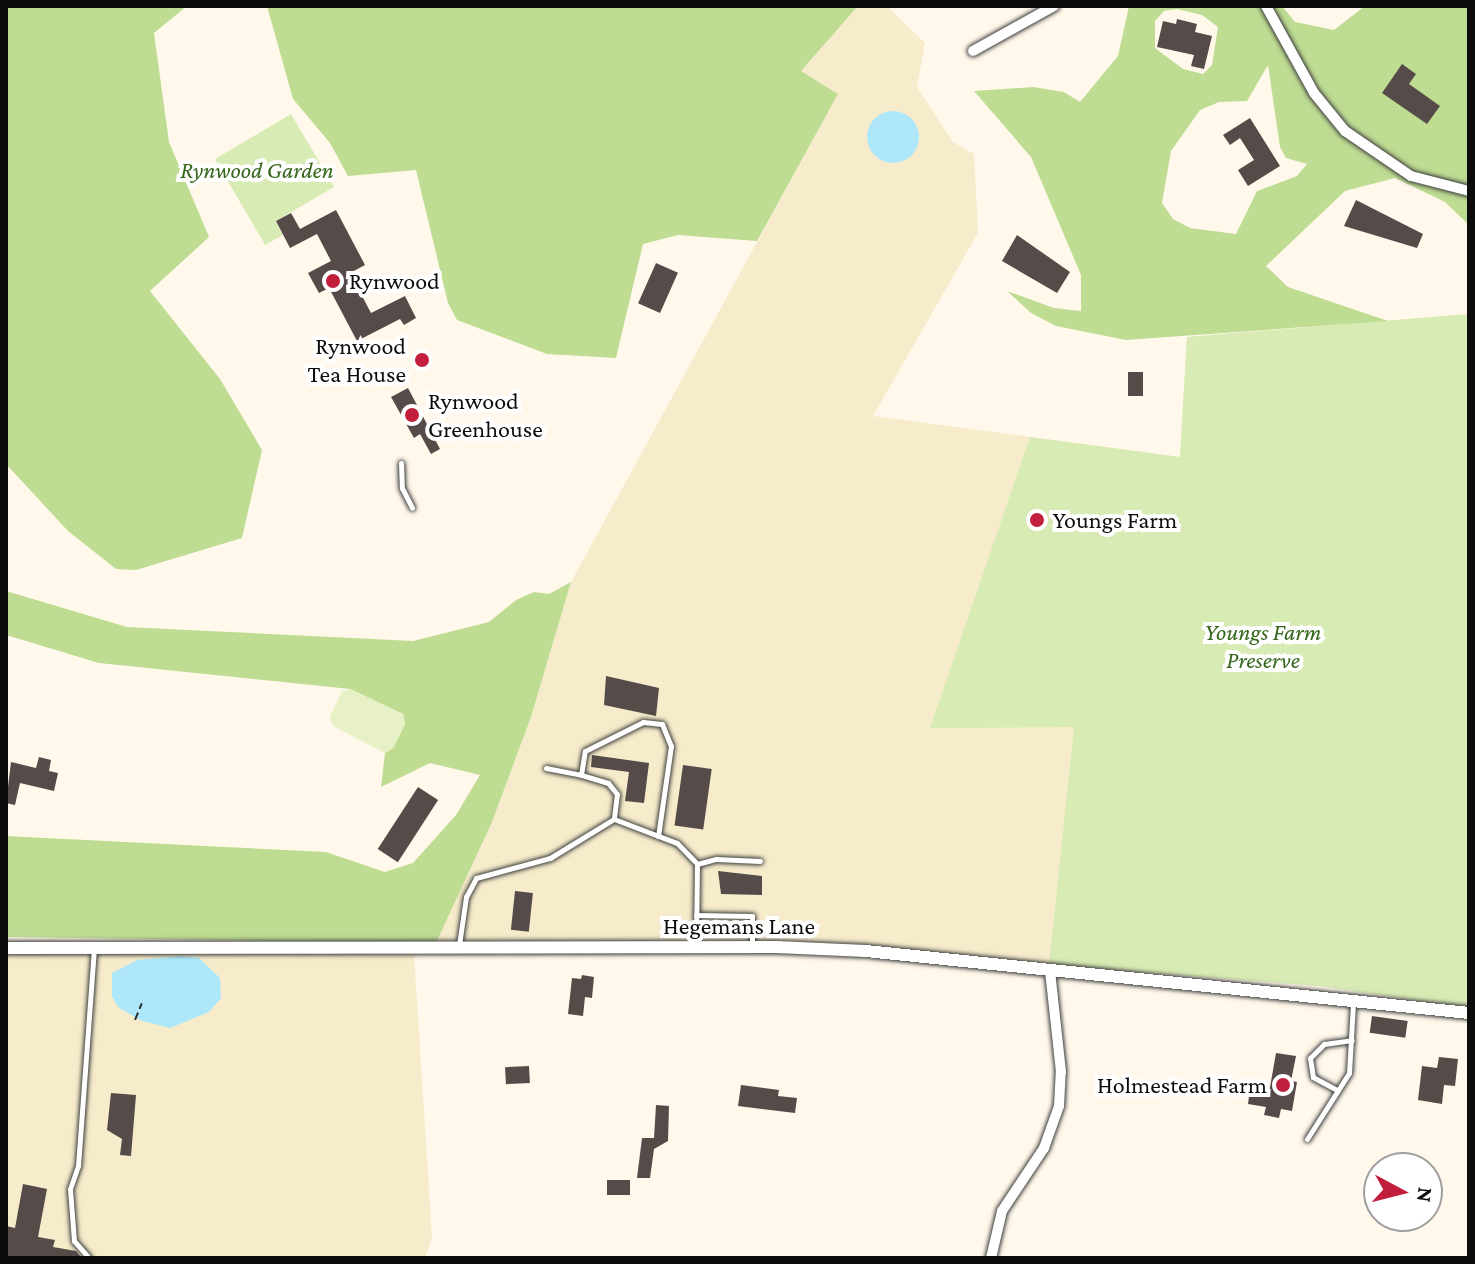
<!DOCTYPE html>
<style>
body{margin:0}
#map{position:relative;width:1475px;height:1264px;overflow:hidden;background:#fff8eb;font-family:"Crimson Pro",serif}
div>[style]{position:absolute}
.farmland>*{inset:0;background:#f6eccb}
.green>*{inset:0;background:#d8ebb4}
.forest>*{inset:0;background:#bedc92}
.pitch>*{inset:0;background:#e8f1c6}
.water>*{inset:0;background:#aee7f9}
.round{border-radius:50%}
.building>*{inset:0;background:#554b48;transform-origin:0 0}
.path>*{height:2px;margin-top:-1px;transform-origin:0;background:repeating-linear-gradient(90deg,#2e2e2e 0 8px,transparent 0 12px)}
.roads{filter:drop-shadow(0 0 2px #3f3f3f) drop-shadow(0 0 2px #3f3f3f)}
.service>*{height:5px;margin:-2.5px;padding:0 2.5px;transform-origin:2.5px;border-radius:2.5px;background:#fff}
.minor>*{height:10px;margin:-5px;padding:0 5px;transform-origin:5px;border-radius:5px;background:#fff}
.tertiary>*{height:12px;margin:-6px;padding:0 6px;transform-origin:6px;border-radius:6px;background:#fff}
.dots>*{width:22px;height:22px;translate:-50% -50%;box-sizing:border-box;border:4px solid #fff;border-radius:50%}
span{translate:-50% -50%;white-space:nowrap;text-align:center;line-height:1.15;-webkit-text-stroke:8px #fff;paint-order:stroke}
.park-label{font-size:24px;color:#35661a;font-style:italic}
.poi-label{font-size:24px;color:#0c0c0c}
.left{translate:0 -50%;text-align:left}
.right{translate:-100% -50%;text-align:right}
.street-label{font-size:24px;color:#0c0c0c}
.frame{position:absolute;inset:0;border:8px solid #0c0c0c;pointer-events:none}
.north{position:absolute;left:1363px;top:1152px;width:80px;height:80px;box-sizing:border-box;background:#fff;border:2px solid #9e9e9e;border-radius:50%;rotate:97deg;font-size:22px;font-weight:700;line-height:32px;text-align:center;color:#0c0c0c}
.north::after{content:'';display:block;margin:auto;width:28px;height:36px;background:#c21f3d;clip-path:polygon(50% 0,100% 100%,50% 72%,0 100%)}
</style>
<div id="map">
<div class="farmland">
<i style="clip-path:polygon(858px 6px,887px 6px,925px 43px,917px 87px,953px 142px,974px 154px,978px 233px,873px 416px,1180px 457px,1187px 337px,1469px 314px,1469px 1008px,1319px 986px,776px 943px,436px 943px,492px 822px,531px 717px,571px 582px,838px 94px,801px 71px)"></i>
<i style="clip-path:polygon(6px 952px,414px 954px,432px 1237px,425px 1258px,6px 1258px)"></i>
</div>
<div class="green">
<i style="clip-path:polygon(291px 114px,334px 187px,276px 221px,283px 235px,265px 245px,215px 159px)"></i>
<i style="clip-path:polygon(1469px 314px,1469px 1008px,1319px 986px,1049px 965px,1074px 727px,930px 728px,1030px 437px,1180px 457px,1187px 337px)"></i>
</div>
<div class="forest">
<i style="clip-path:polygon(6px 6px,187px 6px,154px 33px,169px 142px,209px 237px,150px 291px,220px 379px,262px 450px,242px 538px,136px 570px,116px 569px,68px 531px,6px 464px)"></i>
<i style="clip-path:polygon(267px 6px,858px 6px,801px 71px,838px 94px,757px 241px,678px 235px,643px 244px,616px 358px,547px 354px,457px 320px,448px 303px,416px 170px,348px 176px,330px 143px,293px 99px)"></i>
<i style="clip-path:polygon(evenodd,1129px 6px,1282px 6px,1295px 22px,1334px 30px,1365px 6px,1469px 6px,1469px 225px,1445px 202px,1395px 178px,1345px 191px,1266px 266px,1288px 287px,1388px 321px,1126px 340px,1056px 326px,1031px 313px,1007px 291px,1054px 308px,1081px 311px,1081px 275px,1031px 157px,974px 91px,1033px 87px,1064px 92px,1080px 102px,1118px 56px,1129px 6px,1177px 9px,1202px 15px,1218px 27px,1212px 65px,1203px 74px,1183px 69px,1155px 48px,1155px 21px,1164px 11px,1177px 9px,1129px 6px,1268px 65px,1280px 147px,1286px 158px,1307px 164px,1297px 176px,1257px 191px,1236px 234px,1190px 228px,1173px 219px,1162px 203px,1171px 151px,1200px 110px,1219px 102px,1247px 101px,1268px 65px)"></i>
<i style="clip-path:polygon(571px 582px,531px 717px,492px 822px,436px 943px,6px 937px,6px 836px,326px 852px,385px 872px,413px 863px,456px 815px,480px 775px,430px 763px,381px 787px,385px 753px,393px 748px,405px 724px,403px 714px,350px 689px,99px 663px,6px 635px,6px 591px,127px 627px,413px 641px,489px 622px,516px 600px,534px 592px,549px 594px)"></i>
</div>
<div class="pitch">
<i style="clip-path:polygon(350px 689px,403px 714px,405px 724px,393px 748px,385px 753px,333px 726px,330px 717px,342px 691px)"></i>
</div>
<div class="water">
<i class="round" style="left:867px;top:111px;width:52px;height:52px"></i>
<i style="clip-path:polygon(182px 956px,199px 958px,220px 978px,221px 998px,209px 1012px,170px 1028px,142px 1021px,119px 1008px,112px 997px,112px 973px,137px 960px)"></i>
</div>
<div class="building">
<i style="clip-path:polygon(1177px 19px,1197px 24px,1195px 32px,1212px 36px,1204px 69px,1191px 66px,1194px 55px,1157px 47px,1163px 21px,1176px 24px)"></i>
<i style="clip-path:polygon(1402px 64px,1416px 74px,1409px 84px,1440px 106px,1427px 124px,1382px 93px)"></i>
<i style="clip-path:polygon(1250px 118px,1280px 166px,1248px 186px,1238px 170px,1254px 160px,1240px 138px,1230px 145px,1223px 135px)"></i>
<i style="clip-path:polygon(1356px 200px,1423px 234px,1417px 248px,1344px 226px)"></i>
<i style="clip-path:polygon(336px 210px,365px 265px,350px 273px,371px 313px,405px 296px,416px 318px,404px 325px,400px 319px,357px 341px,329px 288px,319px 293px,308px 273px,331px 261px,317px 234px,290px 248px,276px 221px,291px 213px,300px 229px)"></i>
<i style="clip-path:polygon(1017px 235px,1070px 272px,1057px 293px,1002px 261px)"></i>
<i style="left:656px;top:263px;width:24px;height:44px;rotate:24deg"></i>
<i style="left:1128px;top:372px;width:15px;height:24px"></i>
<i style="clip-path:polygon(408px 388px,440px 449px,431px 454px,420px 434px,414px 438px,391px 397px)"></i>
<i style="clip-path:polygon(606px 676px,659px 688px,656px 716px,604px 705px)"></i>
<i style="clip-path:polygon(592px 755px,649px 763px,644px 803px,625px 801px,629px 772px,591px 767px)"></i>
<i style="clip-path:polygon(39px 757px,51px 760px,49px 771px,58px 773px,54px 791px,20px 783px,15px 805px,6px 803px,11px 762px,36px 768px)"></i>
<i style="left:683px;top:765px;width:29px;height:61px;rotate:8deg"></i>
<i style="left:418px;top:787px;width:24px;height:74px;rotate:33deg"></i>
<i style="clip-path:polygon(718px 871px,762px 876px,762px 895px,721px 894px)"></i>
<i style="left:515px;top:891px;width:18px;height:39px;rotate:6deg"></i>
<i style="clip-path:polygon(582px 975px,594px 977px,592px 998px,585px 997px,583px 1016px,568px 1014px,572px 978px,581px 979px)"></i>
<i style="left:1372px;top:1016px;width:36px;height:17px;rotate:8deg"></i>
<i style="clip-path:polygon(1276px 1053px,1296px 1056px,1291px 1081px,1297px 1082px,1292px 1111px,1281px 1109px,1279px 1118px,1264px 1115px,1266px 1107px,1248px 1104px,1250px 1089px,1269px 1093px)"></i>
<i style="clip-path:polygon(1439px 1057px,1458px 1059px,1455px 1086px,1444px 1085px,1442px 1104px,1418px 1100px,1422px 1066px,1437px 1068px)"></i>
<i style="left:529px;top:1066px;width:17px;height:24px;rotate:87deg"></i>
<i style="clip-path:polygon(741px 1085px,779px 1090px,778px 1096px,797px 1098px,795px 1113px,738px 1106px)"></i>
<i style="clip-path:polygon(111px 1093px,136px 1095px,131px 1156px,120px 1155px,122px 1139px,107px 1130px)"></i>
<i style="clip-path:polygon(656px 1105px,669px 1106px,668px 1141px,654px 1149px,650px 1178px,637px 1178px,642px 1138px,654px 1138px)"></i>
<i style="left:607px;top:1180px;width:23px;height:15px"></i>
<i style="clip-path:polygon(23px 1184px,47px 1189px,38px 1237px,55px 1240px,53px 1247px,76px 1251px,82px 1258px,6px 1258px,6px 1226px,15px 1228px)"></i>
</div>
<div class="path">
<i style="left:135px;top:1020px;width:18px;rotate:-68deg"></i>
</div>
<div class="roads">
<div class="service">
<i style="left:401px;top:463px;width:25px;rotate:88deg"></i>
<i style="left:402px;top:488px;width:22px;rotate:63deg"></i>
<i style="left:546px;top:768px;width:36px;rotate:11deg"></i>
<i style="left:614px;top:818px;width:24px;rotate:-83deg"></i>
<i style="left:617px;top:794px;width:14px;rotate:-129deg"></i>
<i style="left:608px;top:783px;width:28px;rotate:-163deg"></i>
<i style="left:581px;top:775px;width:24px;rotate:-81deg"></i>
<i style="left:585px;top:751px;width:65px;rotate:-26.6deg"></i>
<i style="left:643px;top:722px;width:19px;rotate:6deg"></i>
<i style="left:662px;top:724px;width:24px;rotate:68deg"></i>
<i style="left:671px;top:746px;width:91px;rotate:98.2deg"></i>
<i style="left:697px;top:864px;width:20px;rotate:-15deg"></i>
<i style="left:716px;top:859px;width:44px;rotate:2.6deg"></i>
<i style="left:696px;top:915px;width:56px;rotate:1deg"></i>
<i style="left:752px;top:916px;width:31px;rotate:90deg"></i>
<i style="left:459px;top:945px;width:49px;rotate:-81.7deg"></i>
<i style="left:466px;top:897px;width:21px;rotate:-62deg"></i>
<i style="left:476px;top:878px;width:77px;rotate:-15.1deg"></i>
<i style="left:550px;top:858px;width:75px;rotate:-31.4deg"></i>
<i style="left:614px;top:819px;width:67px;rotate:20.9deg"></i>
<i style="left:677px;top:843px;width:29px;rotate:46deg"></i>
<i style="left:697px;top:864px;width:83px;rotate:90.7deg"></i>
<i style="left:1337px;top:1090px;width:27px;rotate:-152deg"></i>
<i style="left:1313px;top:1077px;width:19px;rotate:-99deg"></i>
<i style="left:1310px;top:1058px;width:20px;rotate:-45deg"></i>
<i style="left:1324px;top:1044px;width:28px;rotate:-8deg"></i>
<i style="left:1307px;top:1139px;width:78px;rotate:-57.5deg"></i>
<i style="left:1349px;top:1073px;width:69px;rotate:-86.7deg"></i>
<i style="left:89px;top:1258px;width:23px;rotate:-131deg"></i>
<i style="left:74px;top:1241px;width:52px;rotate:-94.4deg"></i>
<i style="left:70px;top:1189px;width:24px;rotate:-71deg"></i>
<i style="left:78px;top:1166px;width:219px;rotate:-85.8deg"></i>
</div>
<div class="minor">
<i style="left:1266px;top:6px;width:99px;rotate:61.1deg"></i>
<i style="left:1314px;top:93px;width:49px;rotate:50.8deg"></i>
<i style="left:1345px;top:131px;width:80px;rotate:34.3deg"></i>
<i style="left:1411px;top:176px;width:60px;rotate:14.5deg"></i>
<i style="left:973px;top:51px;width:93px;rotate:-29.1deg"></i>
<i style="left:991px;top:1258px;width:48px;rotate:-76.8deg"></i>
<i style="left:1002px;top:1211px;width:76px;rotate:-56.3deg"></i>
<i style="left:1044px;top:1148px;width:45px;rotate:-70.3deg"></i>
<i style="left:1059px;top:1106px;width:34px;rotate:-87deg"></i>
<i style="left:1061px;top:1072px;width:103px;rotate:-96.2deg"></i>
</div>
<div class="tertiary">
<i style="left:6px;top:948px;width:770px;rotate:-0.07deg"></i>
<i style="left:776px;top:947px;width:90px;rotate:2.5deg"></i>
<i style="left:866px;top:951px;width:606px;rotate:5.87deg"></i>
</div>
</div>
<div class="dots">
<i style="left:333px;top:281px;background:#c21f3d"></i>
<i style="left:422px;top:360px;background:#c21f3d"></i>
<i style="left:412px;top:415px;background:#c21f3d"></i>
<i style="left:1037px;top:520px;background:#c21f3d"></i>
<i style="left:1283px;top:1085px;background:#c21f3d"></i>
</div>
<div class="park-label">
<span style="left:257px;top:170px">Rynwood Garden</span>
<span style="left:1263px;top:646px">Youngs Farm<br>Preserve</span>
</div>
<div class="poi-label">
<span class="left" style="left:349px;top:281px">Rynwood</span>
<span class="right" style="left:406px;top:360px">Rynwood<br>Tea House</span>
<span class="left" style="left:428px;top:415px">Rynwood<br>Greenhouse</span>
<span class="left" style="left:1053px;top:520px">Youngs Farm</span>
<span class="right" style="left:1267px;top:1085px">Holmestead Farm</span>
</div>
<div class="street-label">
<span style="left:739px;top:926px">Hegemans Lane</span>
</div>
<div class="frame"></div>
<div class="north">N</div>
</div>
